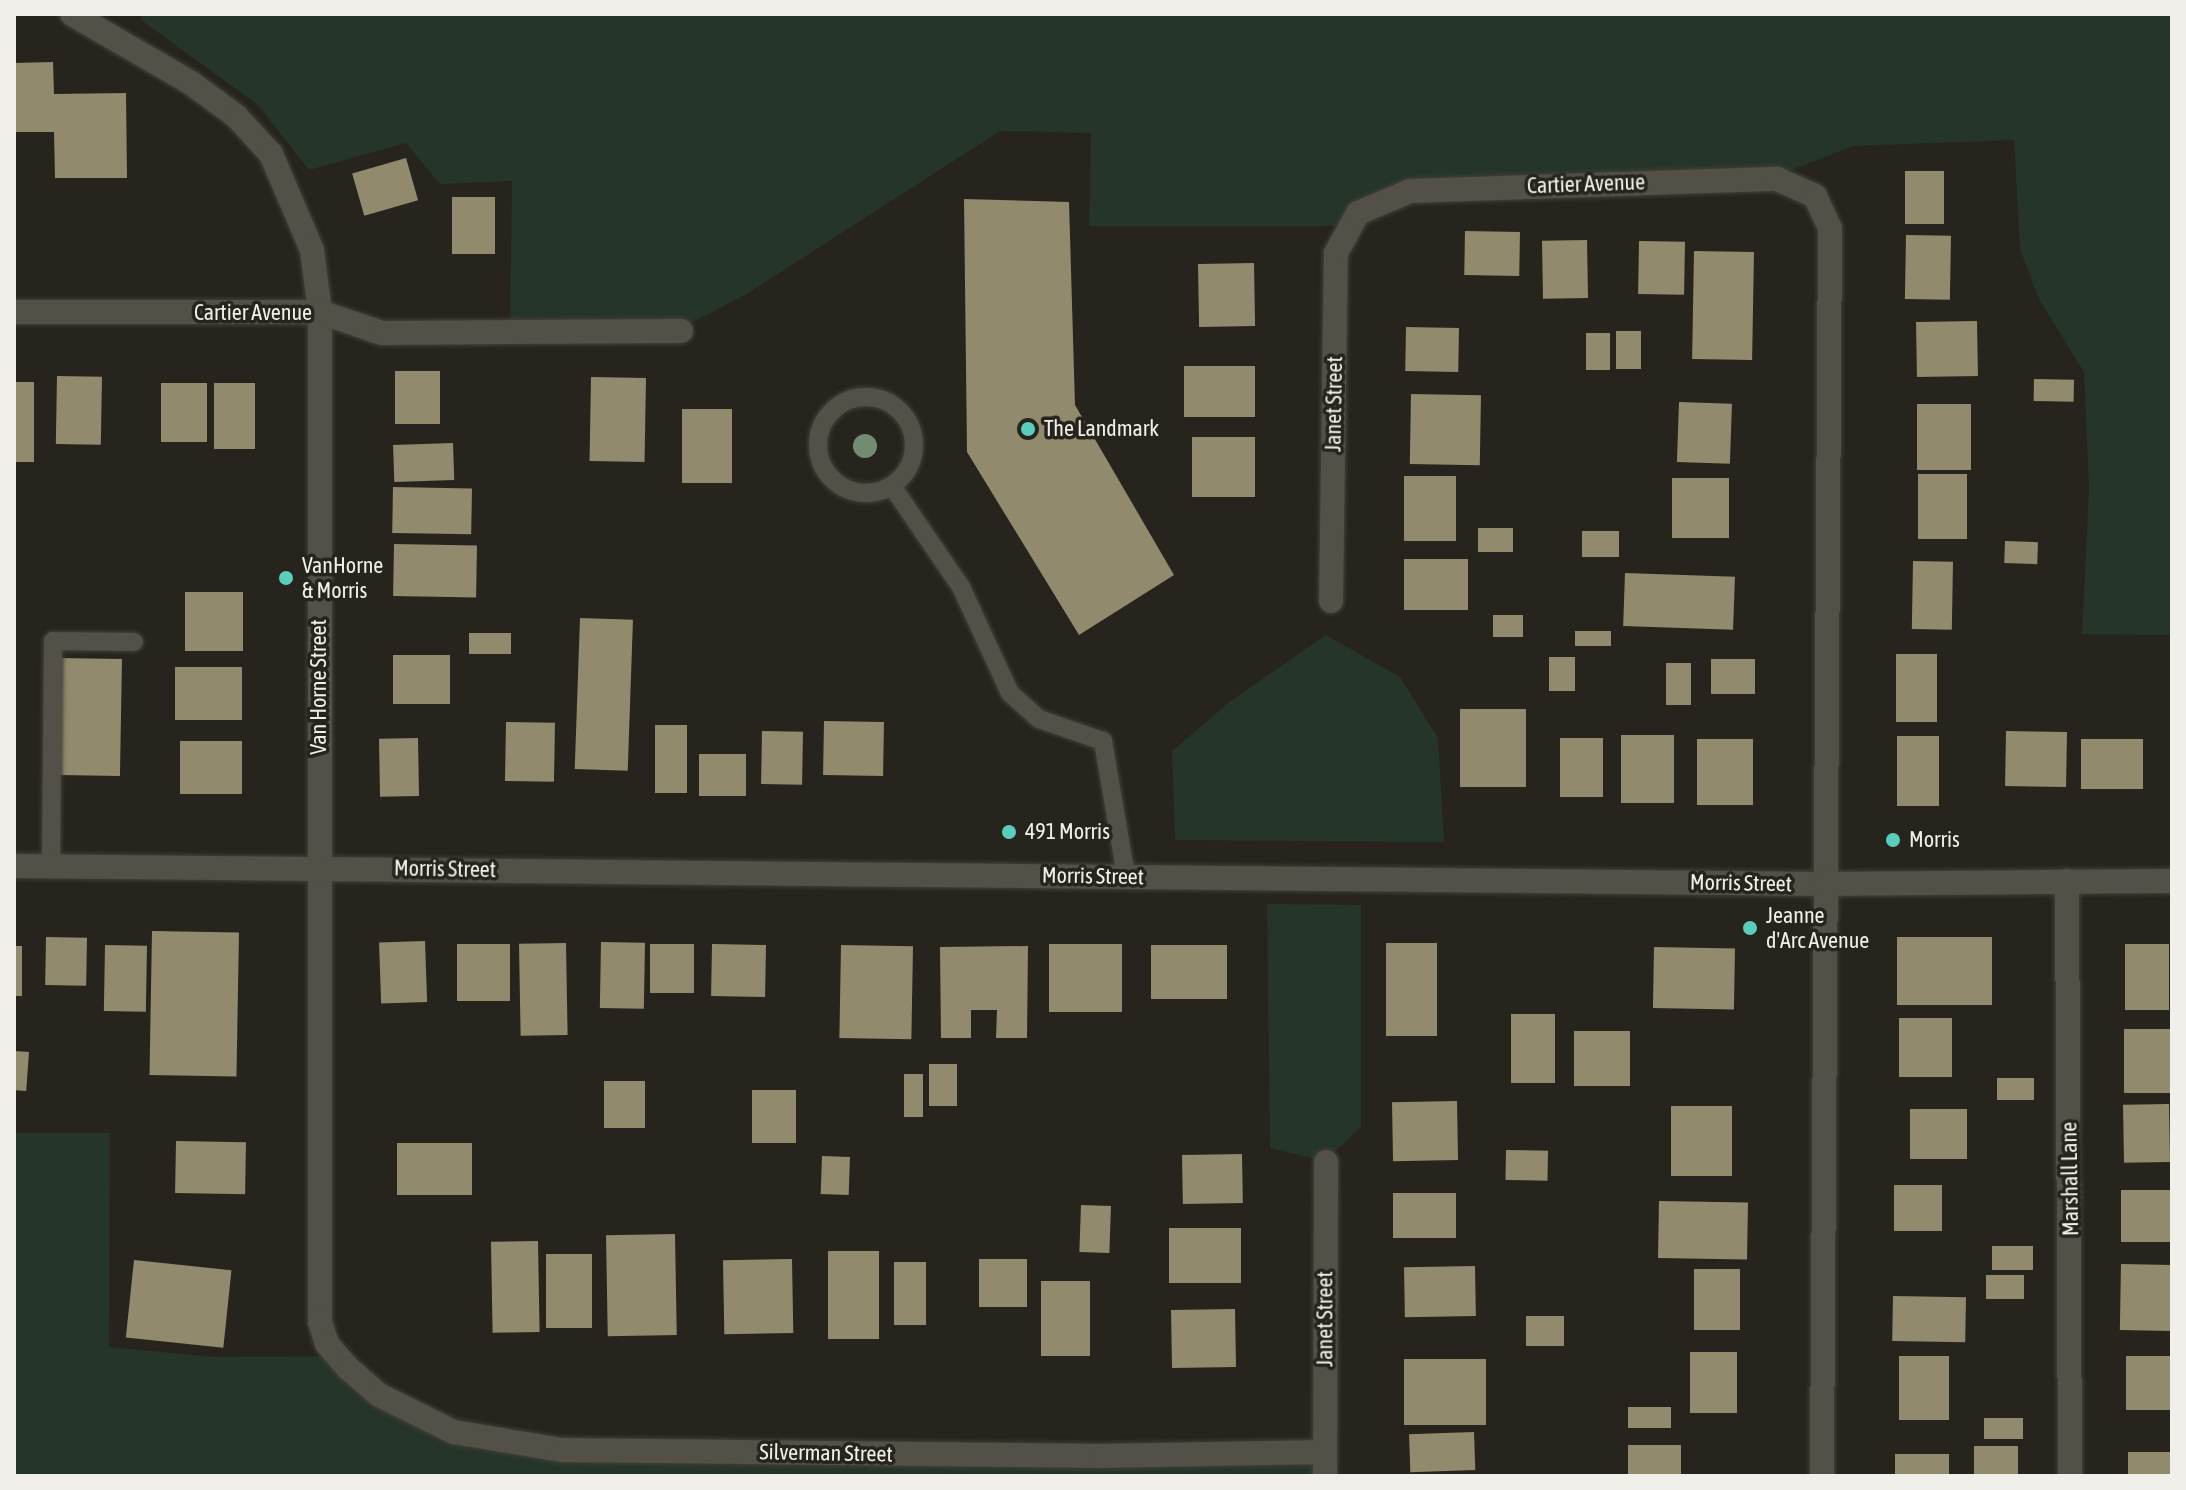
<!DOCTYPE html>
<style>
body{margin:0}
#map{position:relative;width:2186px;height:1490px;overflow:hidden;background:#26241c;font-family:"Asap Condensed",sans-serif}
div>[style]{position:absolute}
.green>*{inset:0;background:#253529}
.building>*{inset:0;background:#928a6d;transform-origin:0 0}
.roads{filter:drop-shadow(0 0 2px #403f39) drop-shadow(0 0 2px #403f39)}
.lane>*{height:18px;margin:-9px;padding:0 9px;transform-origin:9px;border-radius:9px;background:#525047}
.lane>.ring{margin:-9px;padding:0;box-sizing:content-box;background:none;border:18px solid #525047;border-radius:50%}
.street>*{height:24px;margin:-12px;padding:0 12px;transform-origin:12px;border-radius:12px;background:#525047}
.trees>*{width:24px;height:24px;margin:-12px;border-radius:50%;background:#728c73}
.dots>*{width:22px;height:22px;translate:-50% -50%;box-sizing:border-box;border:4px solid #26241c;border-radius:50%}
span{translate:-50% -50%;white-space:nowrap;text-align:center;line-height:1.15;-webkit-text-stroke:7px #26241c;paint-order:stroke}
.street-label{font-size:22px;color:#f0efea}
.poi-label{font-size:22px;color:#f0efea}
.left{translate:0 -50%;text-align:left}
.frame{position:absolute;inset:0;border:16px solid #f0efea;pointer-events:none}
</style>
<div id="map">
<div class="green">
<i style="clip-path:polygon(142px 14px,2172px 14px,2172px 635px,2082px 634px,2089px 487px,2084px 372px,2039px 299px,2020px 249px,2014px 140px,1853px 146px,1776px 176px,1410px 187px,1347px 226px,1089px 226px,1091px 133px,1000px 131px,745px 295px,681px 328px,510px 329px,512px 181px,440px 184px,406px 143px,309px 170px,258px 105px,141px 20px)"></i>
<i style="clip-path:polygon(1326px 635px,1400px 677px,1438px 738px,1444px 842px,1175px 840px,1172px 751px,1232px 700px)"></i>
<i style="clip-path:polygon(1267px 904px,1361px 905px,1361px 1127px,1325px 1161px,1270px 1148px)"></i>
<i style="clip-path:polygon(14px 1133px,110px 1133px,109px 1347px,214px 1357px,340px 1356px,380px 1393px,496px 1440px,1322px 1449px,1322px 1476px,14px 1476px)"></i>
</div>
<div class="building">
<i style="clip-path:polygon(53px 62px,54px 94px,126px 93px,127px 178px,55px 178px,54px 132px,14px 132px,14px 63px)"></i>
<i style="left:406px;top:158px;width:44px;height:56px;rotate:74deg"></i>
<i style="left:1905px;top:171px;width:39px;height:53px"></i>
<i style="left:452px;top:197px;width:43px;height:57px"></i>
<i style="clip-path:polygon(964px 199px,1069px 202px,1075px 405px,1174px 575px,1079px 635px,967px 452px)"></i>
<i style="left:1465px;top:231px;width:55px;height:44px;rotate:1deg"></i>
<i style="left:1906px;top:235px;width:45px;height:64px;rotate:1deg"></i>
<i style="left:1587px;top:240px;width:58px;height:45px;rotate:89deg"></i>
<i style="left:1639px;top:241px;width:46px;height:53px;rotate:1deg"></i>
<i style="left:1694px;top:251px;width:60px;height:108px;rotate:1deg"></i>
<i style="left:1254px;top:263px;width:63px;height:56px;rotate:89deg"></i>
<i style="left:1977px;top:321px;width:55px;height:61px;rotate:89deg"></i>
<i style="left:1406px;top:327px;width:53px;height:44px;rotate:1deg"></i>
<i style="left:1616px;top:331px;width:25px;height:38px"></i>
<i style="left:1586px;top:333px;width:24px;height:37px"></i>
<i style="left:1184px;top:366px;width:71px;height:51px"></i>
<i style="left:395px;top:371px;width:45px;height:53px"></i>
<i style="left:57px;top:376px;width:45px;height:68px;rotate:1deg"></i>
<i style="left:591px;top:377px;width:55px;height:84px;rotate:1deg"></i>
<i style="left:2034px;top:379px;width:40px;height:22px;rotate:1deg"></i>
<i style="left:14px;top:382px;width:20px;height:80px"></i>
<i style="left:161px;top:383px;width:46px;height:59px"></i>
<i style="left:214px;top:383px;width:41px;height:66px"></i>
<i style="left:1411px;top:394px;width:70px;height:70px;rotate:1deg"></i>
<i style="left:1679px;top:402px;width:53px;height:60px;rotate:2deg"></i>
<i style="left:1917px;top:404px;width:54px;height:66px"></i>
<i style="left:682px;top:409px;width:50px;height:74px"></i>
<i style="left:1192px;top:437px;width:63px;height:60px"></i>
<i style="left:453px;top:443px;width:37px;height:60px;rotate:88deg"></i>
<i style="left:1918px;top:474px;width:49px;height:65px"></i>
<i style="left:1404px;top:476px;width:52px;height:65px"></i>
<i style="left:1672px;top:478px;width:57px;height:60px"></i>
<i style="left:393px;top:487px;width:79px;height:46px;rotate:1deg"></i>
<i style="left:1513px;top:528px;width:24px;height:35px;rotate:90deg"></i>
<i style="left:1582px;top:531px;width:37px;height:26px"></i>
<i style="left:2005px;top:541px;width:33px;height:22px;rotate:2deg"></i>
<i style="left:394px;top:544px;width:83px;height:52px;rotate:1deg"></i>
<i style="left:1404px;top:559px;width:64px;height:51px"></i>
<i style="left:1913px;top:561px;width:40px;height:68px;rotate:1deg"></i>
<i style="left:1625px;top:573px;width:110px;height:53px;rotate:2deg"></i>
<i style="left:185px;top:592px;width:58px;height:59px"></i>
<i style="left:1493px;top:615px;width:30px;height:22px"></i>
<i style="left:580px;top:618px;width:53px;height:151px;rotate:2deg"></i>
<i style="left:1575px;top:631px;width:36px;height:15px"></i>
<i style="left:469px;top:633px;width:42px;height:21px"></i>
<i style="left:1896px;top:654px;width:41px;height:68px"></i>
<i style="left:393px;top:655px;width:57px;height:49px"></i>
<i style="left:1549px;top:657px;width:26px;height:34px"></i>
<i style="left:60px;top:658px;width:62px;height:117px;rotate:1deg"></i>
<i style="left:1711px;top:659px;width:44px;height:35px"></i>
<i style="left:1666px;top:663px;width:25px;height:42px"></i>
<i style="left:175px;top:667px;width:67px;height:53px"></i>
<i style="left:1460px;top:709px;width:66px;height:78px"></i>
<i style="left:824px;top:721px;width:60px;height:54px;rotate:1deg"></i>
<i style="left:506px;top:722px;width:49px;height:59px;rotate:1deg"></i>
<i style="left:655px;top:725px;width:32px;height:68px"></i>
<i style="left:762px;top:731px;width:41px;height:53px;rotate:1deg"></i>
<i style="left:2006px;top:731px;width:61px;height:55px;rotate:1deg"></i>
<i style="left:1674px;top:735px;width:68px;height:53px;rotate:90deg"></i>
<i style="left:1897px;top:736px;width:42px;height:70px"></i>
<i style="left:418px;top:738px;width:58px;height:39px;rotate:89deg"></i>
<i style="left:1560px;top:738px;width:43px;height:59px"></i>
<i style="left:1697px;top:739px;width:56px;height:66px"></i>
<i style="left:2081px;top:739px;width:62px;height:50px"></i>
<i style="left:180px;top:741px;width:62px;height:53px"></i>
<i style="left:699px;top:754px;width:47px;height:42px"></i>
<i style="left:152px;top:931px;width:87px;height:144px;rotate:1deg"></i>
<i style="left:46px;top:937px;width:41px;height:48px;rotate:1deg"></i>
<i style="left:1992px;top:937px;width:68px;height:95px;rotate:90deg"></i>
<i style="left:425px;top:941px;width:61px;height:46px;rotate:88deg"></i>
<i style="left:601px;top:942px;width:44px;height:66px;rotate:1deg"></i>
<i style="left:566px;top:943px;width:92px;height:47px;rotate:89deg"></i>
<i style="left:1386px;top:943px;width:51px;height:93px"></i>
<i style="left:457px;top:944px;width:53px;height:57px"></i>
<i style="left:650px;top:944px;width:44px;height:49px"></i>
<i style="left:712px;top:944px;width:54px;height:52px;rotate:1deg"></i>
<i style="left:1049px;top:944px;width:73px;height:68px"></i>
<i style="left:2125px;top:944px;width:44px;height:66px"></i>
<i style="left:105px;top:945px;width:42px;height:66px;rotate:1deg"></i>
<i style="left:841px;top:945px;width:72px;height:93px;rotate:1deg"></i>
<i style="left:1151px;top:945px;width:76px;height:54px"></i>
<i style="left:14px;top:946px;width:8px;height:50px"></i>
<i style="clip-path:polygon(1028px 946px,1027px 1038px,996px 1038px,997px 1010px,971px 1010px,971px 1038px,941px 1038px,940px 947px)"></i>
<i style="left:1654px;top:947px;width:81px;height:61px;rotate:1deg"></i>
<i style="left:1511px;top:1014px;width:44px;height:69px"></i>
<i style="left:1952px;top:1018px;width:59px;height:53px;rotate:90deg"></i>
<i style="left:2124px;top:1029px;width:47px;height:64px"></i>
<i style="left:1574px;top:1031px;width:56px;height:55px"></i>
<i style="left:14px;top:1051px;width:15px;height:39px;rotate:4deg"></i>
<i style="left:929px;top:1064px;width:28px;height:42px"></i>
<i style="left:904px;top:1074px;width:19px;height:43px"></i>
<i style="left:1997px;top:1078px;width:37px;height:22px"></i>
<i style="left:604px;top:1081px;width:41px;height:47px"></i>
<i style="left:796px;top:1090px;width:53px;height:44px;rotate:90deg"></i>
<i style="left:1457px;top:1101px;width:59px;height:65px;rotate:89deg"></i>
<i style="left:2169px;top:1104px;width:58px;height:46px;rotate:89deg"></i>
<i style="left:1671px;top:1106px;width:61px;height:70px"></i>
<i style="left:1910px;top:1109px;width:57px;height:50px"></i>
<i style="left:176px;top:1141px;width:70px;height:52px;rotate:1deg"></i>
<i style="left:397px;top:1143px;width:75px;height:52px"></i>
<i style="left:1506px;top:1150px;width:42px;height:30px;rotate:1deg"></i>
<i style="left:1242px;top:1154px;width:49px;height:60px;rotate:89deg"></i>
<i style="left:822px;top:1156px;width:28px;height:38px;rotate:2deg"></i>
<i style="left:1894px;top:1185px;width:48px;height:46px"></i>
<i style="left:2172px;top:1190px;width:52px;height:51px;rotate:90deg"></i>
<i style="left:1393px;top:1193px;width:63px;height:45px"></i>
<i style="left:1659px;top:1201px;width:89px;height:57px;rotate:1deg"></i>
<i style="left:1081px;top:1205px;width:30px;height:47px;rotate:2deg"></i>
<i style="left:1169px;top:1228px;width:72px;height:55px"></i>
<i style="left:675px;top:1234px;width:101px;height:69px;rotate:89deg"></i>
<i style="left:538px;top:1241px;width:91px;height:47px;rotate:89deg"></i>
<i style="left:2033px;top:1246px;width:24px;height:41px;rotate:90deg"></i>
<i style="left:828px;top:1251px;width:51px;height:88px"></i>
<i style="left:546px;top:1254px;width:46px;height:74px"></i>
<i style="left:792px;top:1259px;width:74px;height:69px;rotate:89deg"></i>
<i style="left:979px;top:1259px;width:48px;height:48px"></i>
<i style="left:134px;top:1260px;width:98px;height:78px;rotate:6deg"></i>
<i style="left:894px;top:1262px;width:32px;height:63px"></i>
<i style="left:2121px;top:1264px;width:51px;height:66px;rotate:1deg"></i>
<i style="left:1475px;top:1266px;width:50px;height:71px;rotate:89deg"></i>
<i style="left:1694px;top:1269px;width:46px;height:61px"></i>
<i style="left:1986px;top:1275px;width:38px;height:24px"></i>
<i style="left:1041px;top:1281px;width:49px;height:75px"></i>
<i style="left:1893px;top:1296px;width:73px;height:45px;rotate:1deg"></i>
<i style="left:1235px;top:1309px;width:58px;height:64px;rotate:89deg"></i>
<i style="left:1564px;top:1316px;width:30px;height:38px;rotate:90deg"></i>
<i style="left:1690px;top:1352px;width:47px;height:61px"></i>
<i style="left:1949px;top:1356px;width:64px;height:50px;rotate:90deg"></i>
<i style="left:2126px;top:1356px;width:46px;height:54px"></i>
<i style="left:1404px;top:1359px;width:82px;height:66px"></i>
<i style="left:1628px;top:1407px;width:43px;height:21px"></i>
<i style="left:1984px;top:1418px;width:39px;height:21px"></i>
<i style="left:1474px;top:1432px;width:38px;height:65px;rotate:88deg"></i>
<i style="left:1628px;top:1445px;width:53px;height:31px"></i>
<i style="left:1974px;top:1446px;width:44px;height:30px"></i>
<i style="left:2128px;top:1452px;width:44px;height:24px"></i>
<i style="left:1895px;top:1454px;width:54px;height:22px"></i>
</div>
<div class="roads">
<div class="lane">
<i class="ring" style="left:818px;top:397px;width:78px;height:78px"></i>
<i style="left:892px;top:486px;width:122px;rotate:55.7deg"></i>
<i style="left:961px;top:587px;width:117px;rotate:65.2deg"></i>
<i style="left:1010px;top:693px;width:39px;rotate:42deg"></i>
<i style="left:1039px;top:719px;width:68px;rotate:19deg"></i>
<i style="left:1103px;top:741px;width:137px;rotate:80.3deg"></i>
<i style="left:51px;top:867px;width:226px;rotate:-89.5deg"></i>
<i style="left:53px;top:641px;width:81px;rotate:0.7deg"></i>
</div>
<div class="street">
<i style="left:72px;top:14px;width:138px;rotate:30.1deg"></i>
<i style="left:191px;top:83px;width:56px;rotate:36.3deg"></i>
<i style="left:236px;top:116px;width:52px;rotate:47.4deg"></i>
<i style="left:271px;top:154px;width:104px;rotate:66.9deg"></i>
<i style="left:312px;top:250px;width:63px;rotate:82.6deg"></i>
<i style="left:320px;top:312px;width:1010px;rotate:90deg"></i>
<i style="left:320px;top:1322px;width:23px;rotate:72deg"></i>
<i style="left:327px;top:1344px;width:32px;rotate:49deg"></i>
<i style="left:348px;top:1368px;width:41px;rotate:41.1deg"></i>
<i style="left:379px;top:1395px;width:84px;rotate:26.3deg"></i>
<i style="left:454px;top:1432px;width:109px;rotate:9.5deg"></i>
<i style="left:562px;top:1450px;width:538px;rotate:0.64deg"></i>
<i style="left:1100px;top:1456px;width:224px;rotate:-1deg"></i>
<i style="left:14px;top:312px;width:306px"></i>
<i style="left:320px;top:312px;width:65px;rotate:18.7deg"></i>
<i style="left:382px;top:333px;width:299px;rotate:-0.4deg"></i>
<i style="left:1331px;top:601px;width:348px;rotate:-89.2deg"></i>
<i style="left:1336px;top:253px;width:46px;rotate:-61.2deg"></i>
<i style="left:1358px;top:213px;width:56px;rotate:-22.9deg"></i>
<i style="left:1410px;top:191px;width:367px;rotate:-1.9deg"></i>
<i style="left:1777px;top:179px;width:42px;rotate:24.1deg"></i>
<i style="left:1815px;top:196px;width:35px;rotate:65deg"></i>
<i style="left:1830px;top:228px;width:1248px;rotate:90.37deg"></i>
<i style="left:14px;top:866px;width:1810px;rotate:0.57deg"></i>
<i style="left:1824px;top:884px;width:348px;rotate:-0.5deg"></i>
<i style="left:2067px;top:881px;width:595px;rotate:89.71deg"></i>
<i style="left:1325px;top:1476px;width:314px;rotate:-89.8deg"></i>
</div>
</div>
<div class="trees">
<i style="left:865px;top:446px"></i>
</div>
<div class="dots">
<i style="left:1028px;top:429px;background:#5acebc"></i>
<i style="left:286px;top:578px;background:#5acebc"></i>
<i style="left:1009px;top:832px;background:#5acebc"></i>
<i style="left:1893px;top:840px;background:#5acebc"></i>
<i style="left:1750px;top:928px;background:#5acebc"></i>
</div>
<div class="street-label">
<span style="left:1586px;top:184px;rotate:-2deg">Cartier Avenue</span>
<span style="left:253px;top:313px">Cartier Avenue</span>
<span style="left:1334px;top:404px;rotate:-89deg">Janet Street</span>
<span style="left:319px;top:687px;rotate:-90deg">Van Horne Street</span>
<span style="left:445px;top:869px;rotate:1deg">Morris Street</span>
<span style="left:1093px;top:876px;rotate:1deg">Morris Street</span>
<span style="left:1741px;top:883px;rotate:1deg">Morris Street</span>
<span style="left:2070px;top:1179px;rotate:-91deg">Marshall Lane</span>
<span style="left:1325px;top:1319px;rotate:-90deg">Janet Street</span>
<span style="left:826px;top:1453px;rotate:1deg">Silverman Street</span>
</div>
<div class="poi-label">
<span class="left" style="left:1044px;top:429px">The Landmark</span>
<span class="left" style="left:302px;top:578px">VanHorne<br>&amp; Morris</span>
<span class="left" style="left:1025px;top:832px">491 Morris</span>
<span class="left" style="left:1909px;top:840px">Morris</span>
<span class="left" style="left:1766px;top:928px">Jeanne<br>d'Arc Avenue</span>
</div>
<div class="frame"></div>
</div>
